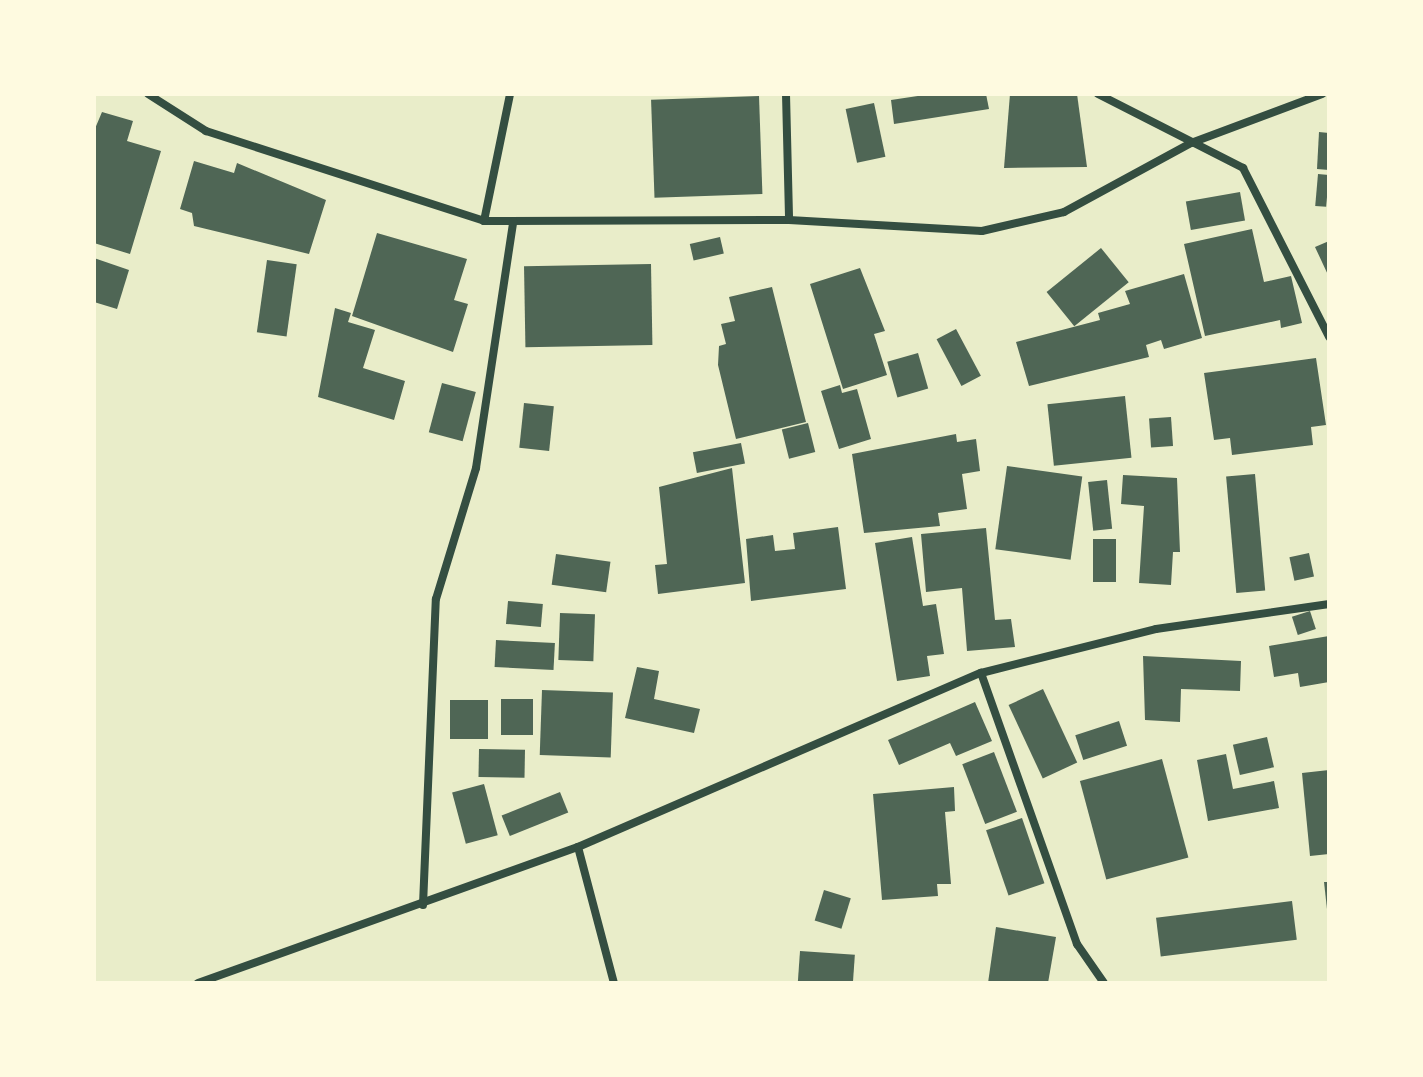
<!DOCTYPE html>
<style>
body{margin:0}
#map{position:relative;width:1423px;height:1077px;overflow:hidden;background:#e9edc9;font-family:"Nunito Sans",sans-serif}
div>[style]{position:absolute}
.building>*{inset:0;background:#4f6655;transform-origin:0 0}
.minor>*{height:8px;margin:-4px;padding:0 4px;transform-origin:4px;border-radius:4px;background:#344e41}
span{translate:-50% -50%;white-space:nowrap;text-align:center;line-height:1.15;-webkit-text-stroke:8px #fefae0;paint-order:stroke}
.frame{position:absolute;inset:0;border:96px solid #fefae0;pointer-events:none}
</style>
<div id="map">
<div class="building">
<i style="clip-path:polygon(931px 94px,986px 94px,989px 109px,894px 124px,891px 100px)"></i>
<i style="clip-path:polygon(1010px 94px,1077px 94px,1087px 167px,1004px 168px)"></i>
<i style="left:759px;top:96px;width:98px;height:108px;rotate:88deg"></i>
<i style="left:874px;top:103px;width:55px;height:29px;rotate:78deg"></i>
<i style="clip-path:polygon(102px 112px,133px 121px,127px 141px,161px 151px,130px 254px,94px 243px,94px 131px)"></i>
<i style="clip-path:polygon(1319px 132px,1329px 133px,1329px 170px,1317px 169px)"></i>
<i style="clip-path:polygon(194px 161px,234px 173px,237px 163px,326px 200px,309px 254px,194px 226px,192px 213px,180px 209px)"></i>
<i style="left:1318px;top:174px;width:11px;height:32px;rotate:5deg"></i>
<i style="left:1240px;top:192px;width:29px;height:55px;rotate:80deg"></i>
<i style="clip-path:polygon(1252px 229px,1264px 282px,1291px 276px,1302px 323px,1281px 328px,1280px 320px,1205px 336px,1184px 244px)"></i>
<i style="clip-path:polygon(377px 233px,467px 259px,454px 300px,468px 304px,453px 352px,352px 316px)"></i>
<i style="left:720px;top:237px;width:17px;height:31px;rotate:77deg"></i>
<i style="clip-path:polygon(1329px 241px,1329px 277px,1315px 247px)"></i>
<i style="left:1101px;top:248px;width:44px;height:70px;rotate:51deg"></i>
<i style="clip-path:polygon(94px 258px,129px 270px,117px 309px,94px 302px)"></i>
<i style="left:267px;top:260px;width:30px;height:73px;rotate:8deg"></i>
<i style="left:651px;top:264px;width:81px;height:127px;rotate:89deg"></i>
<i style="clip-path:polygon(860px 268px,885px 331px,874px 334px,887px 375px,843px 389px,810px 284px)"></i>
<i style="clip-path:polygon(1184px 274px,1202px 338px,1164px 349px,1161px 340px,1146px 345px,1149px 357px,1029px 386px,1016px 342px,1100px 320px,1098px 313px,1130px 304px,1125px 291px)"></i>
<i style="clip-path:polygon(772px 287px,806px 422px,736px 439px,718px 365px,719px 346px,726px 344px,721px 324px,735px 321px,729px 297px)"></i>
<i style="clip-path:polygon(335px 308px,351px 313px,348px 322px,375px 330px,363px 368px,405px 381px,394px 420px,318px 397px)"></i>
<i style="left:956px;top:329px;width:53px;height:22px;rotate:62deg"></i>
<i style="left:918px;top:353px;width:37px;height:32px;rotate:74deg"></i>
<i style="clip-path:polygon(1316px 358px,1326px 425px,1311px 427px,1313px 445px,1232px 455px,1230px 438px,1214px 440px,1204px 373px)"></i>
<i style="left:442px;top:383px;width:35px;height:51px;rotate:15deg"></i>
<i style="clip-path:polygon(840px 385px,842px 393px,857px 389px,871px 439px,839px 449px,821px 391px)"></i>
<i style="left:1125px;top:396px;width:62px;height:78px;rotate:84deg"></i>
<i style="left:524px;top:403px;width:30px;height:45px;rotate:6deg"></i>
<i style="left:1171px;top:417px;width:29px;height:22px;rotate:86deg"></i>
<i style="left:808px;top:423px;width:30px;height:27px;rotate:76deg"></i>
<i style="clip-path:polygon(956px 434px,957px 442px,976px 439px,980px 471px,962px 474px,967px 509px,938px 513px,940px 526px,864px 533px,852px 454px)"></i>
<i style="left:741px;top:443px;width:21px;height:49px;rotate:79deg"></i>
<i style="left:1007px;top:466px;width:76px;height:84px;rotate:8deg"></i>
<i style="clip-path:polygon(732px 468px,745px 583px,658px 594px,655px 565px,667px 564px,659px 487px)"></i>
<i style="left:1255px;top:474px;width:117px;height:29px;rotate:85deg"></i>
<i style="clip-path:polygon(1123px 475px,1177px 478px,1180px 552px,1173px 552px,1171px 585px,1139px 583px,1144px 506px,1121px 504px)"></i>
<i style="left:1107px;top:480px;width:49px;height:19px;rotate:84deg"></i>
<i style="clip-path:polygon(838px 527px,846px 589px,751px 601px,746px 539px,773px 535px,775px 551px,795px 549px,793px 533px)"></i>
<i style="clip-path:polygon(986px 528px,995px 620px,1011px 619px,1015px 647px,967px 651px,962px 588px,926px 592px,921px 534px)"></i>
<i style="clip-path:polygon(912px 537px,923px 606px,936px 604px,944px 654px,927px 656px,930px 676px,897px 681px,875px 543px)"></i>
<i style="left:1093px;top:539px;width:23px;height:43px"></i>
<i style="left:1309px;top:553px;width:24px;height:20px;rotate:78deg"></i>
<i style="left:556px;top:554px;width:55px;height:31px;rotate:8deg"></i>
<i style="left:508px;top:601px;width:35px;height:23px;rotate:5deg"></i>
<i style="left:1310px;top:611px;width:19px;height:19px;rotate:72deg"></i>
<i style="left:560px;top:613px;width:35px;height:47px;rotate:2deg"></i>
<i style="clip-path:polygon(1329px 636px,1329px 682px,1300px 687px,1298px 673px,1274px 677px,1269px 646px)"></i>
<i style="left:496px;top:640px;width:59px;height:27px;rotate:3deg"></i>
<i style="clip-path:polygon(1143px 656px,1241px 661px,1240px 691px,1181px 689px,1180px 722px,1145px 720px)"></i>
<i style="clip-path:polygon(637px 667px,659px 671px,654px 699px,700px 709px,694px 733px,625px 718px)"></i>
<i style="left:1043px;top:689px;width:81px;height:38px;rotate:65deg"></i>
<i style="left:542px;top:690px;width:71px;height:65px;rotate:2deg"></i>
<i style="left:501px;top:699px;width:32px;height:36px"></i>
<i style="left:450px;top:700px;width:38px;height:39px"></i>
<i style="clip-path:polygon(975px 702px,992px 741px,956px 756px,950px 743px,899px 765px,888px 740px)"></i>
<i style="left:1119px;top:721px;width:26px;height:46px;rotate:72deg"></i>
<i style="left:1267px;top:737px;width:31px;height:35px;rotate:77deg"></i>
<i style="left:479px;top:749px;width:46px;height:28px;rotate:1deg"></i>
<i style="left:994px;top:752px;width:64px;height:34px;rotate:69deg"></i>
<i style="clip-path:polygon(1226px 754px,1233px 789px,1274px 781px,1279px 808px,1208px 821px,1197px 760px)"></i>
<i style="left:1162px;top:759px;width:102px;height:85px;rotate:75deg"></i>
<i style="clip-path:polygon(1329px 770px,1329px 854px,1310px 856px,1302px 773px)"></i>
<i style="left:484px;top:784px;width:53px;height:33px;rotate:75deg"></i>
<i style="clip-path:polygon(954px 787px,955px 811px,945px 812px,951px 884px,937px 884px,938px 896px,882px 900px,873px 794px)"></i>
<i style="left:560px;top:792px;width:22px;height:63px;rotate:68deg"></i>
<i style="left:1022px;top:818px;width:69px;height:38px;rotate:71deg"></i>
<i style="clip-path:polygon(1324px 882px,1329px 882px,1329px 909px,1327px 909px)"></i>
<i style="left:824px;top:890px;width:28px;height:32px;rotate:17deg"></i>
<i style="left:1292px;top:901px;width:39px;height:137px;rotate:83deg"></i>
<i style="clip-path:polygon(996px 927px,1056px 937px,1048px 983px,988px 983px)"></i>
<i style="left:800px;top:951px;width:55px;height:32px;rotate:4deg"></i>
</div>
<div class="minor">
<i style="left:148px;top:94px;width:69px;rotate:32.5deg"></i>
<i style="left:206px;top:131px;width:292px;rotate:17.9deg"></i>
<i style="left:484px;top:221px;width:305px;rotate:-0.2deg"></i>
<i style="left:789px;top:220px;width:193px;rotate:3.3deg"></i>
<i style="left:982px;top:231px;width:84px;rotate:-13deg"></i>
<i style="left:1064px;top:212px;width:145px;rotate:-28.5deg"></i>
<i style="left:1191px;top:143px;width:140px;rotate:-20.5deg"></i>
<i style="left:786px;top:94px;width:126px;rotate:88.6deg"></i>
<i style="left:1098px;top:94px;width:163px;rotate:27deg"></i>
<i style="left:1243px;top:168px;width:190px;rotate:63deg"></i>
<i style="left:484px;top:221px;width:130px;rotate:-78.4deg"></i>
<i style="left:981px;top:673px;width:288px;rotate:70.5deg"></i>
<i style="left:1077px;top:944px;width:47px;rotate:55.3deg"></i>
<i style="left:578px;top:847px;width:141px;rotate:75.2deg"></i>
<i style="left:423px;top:905px;width:306px;rotate:-87.6deg"></i>
<i style="left:436px;top:599px;width:137px;rotate:-73deg"></i>
<i style="left:476px;top:468px;width:249px;rotate:-81.4deg"></i>
<i style="left:198px;top:983px;width:404px;rotate:-19.7deg"></i>
<i style="left:578px;top:847px;width:439px;rotate:-23.4deg"></i>
<i style="left:981px;top:673px;width:180px;rotate:-14.1deg"></i>
<i style="left:1156px;top:629px;width:175px;rotate:-8.2deg"></i>
</div>
<div class="frame"></div>
</div>
